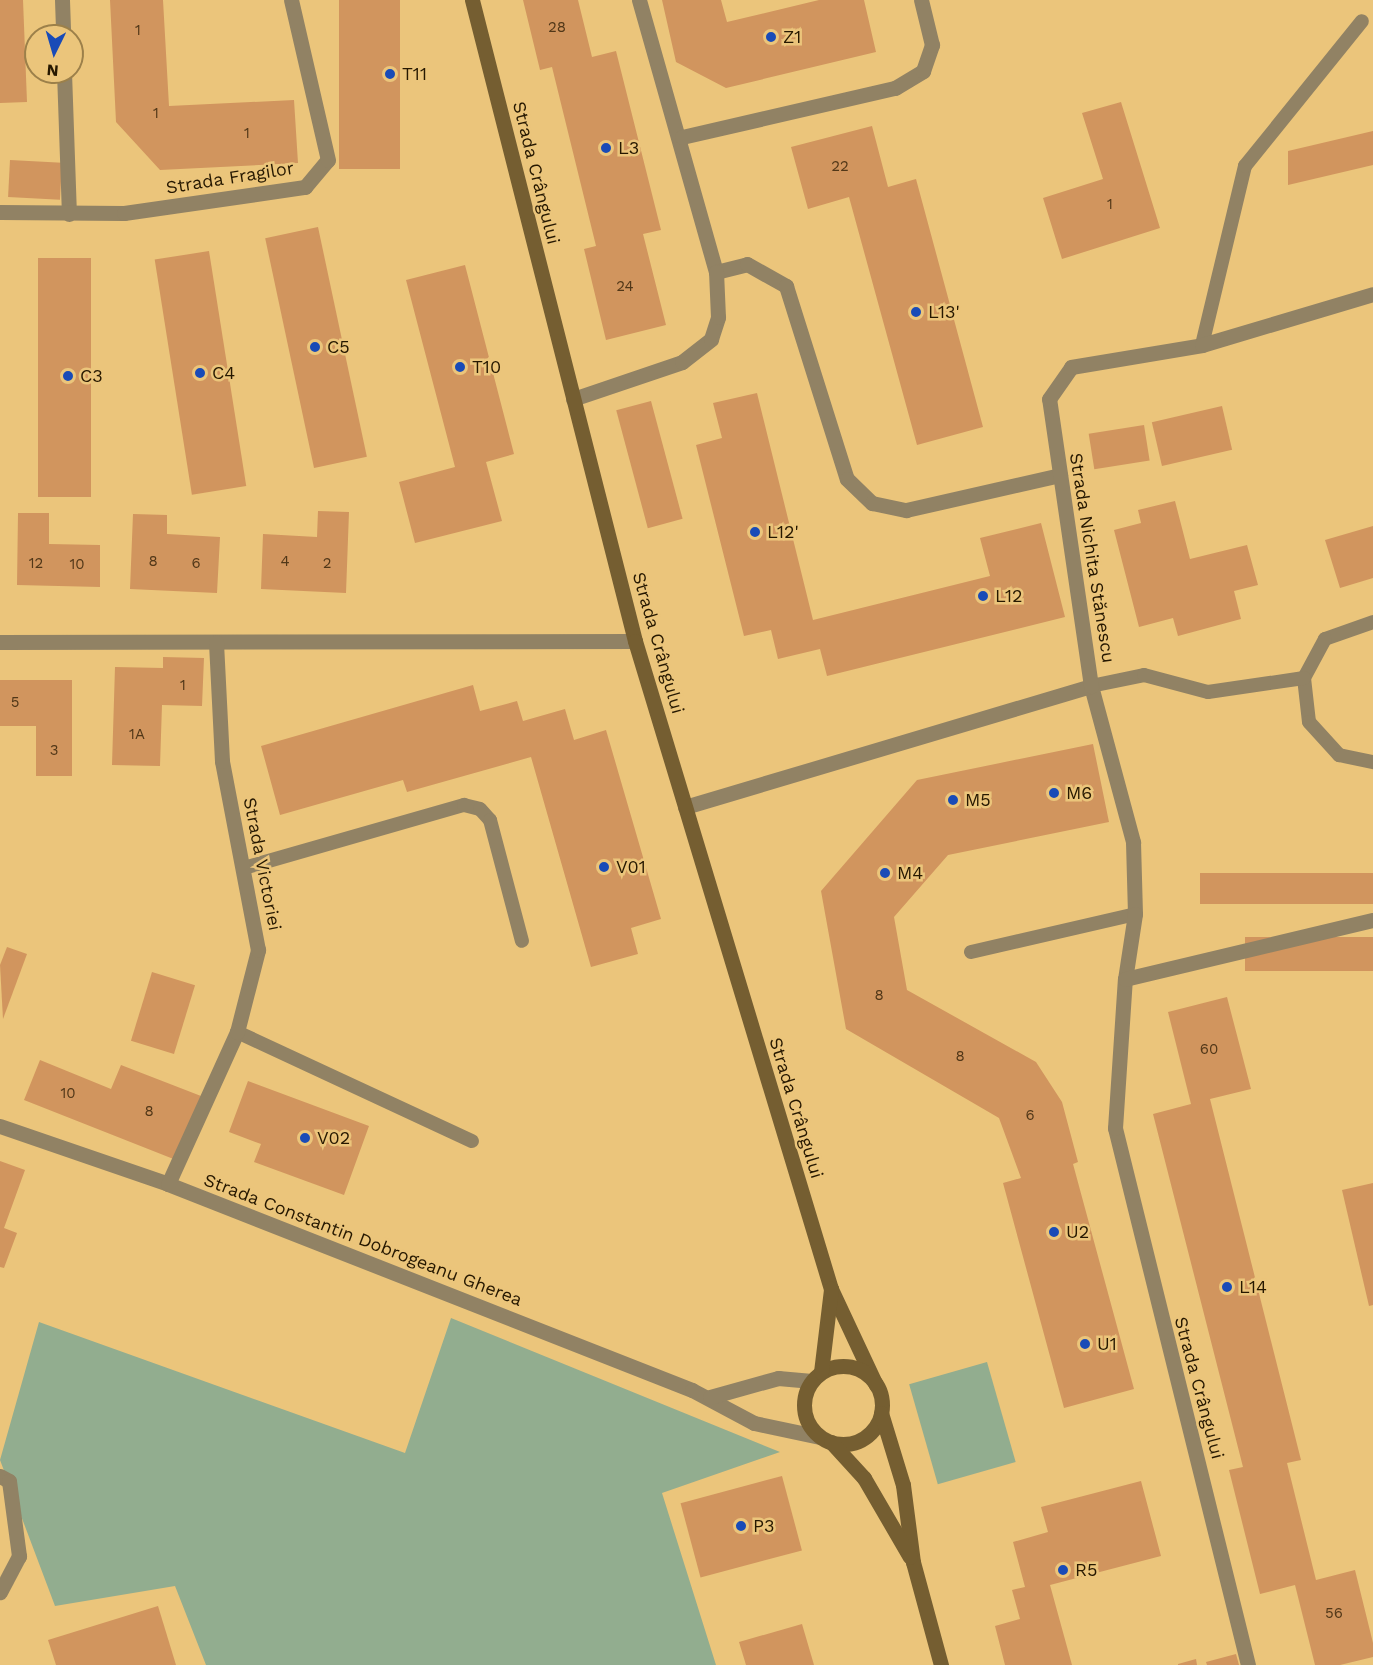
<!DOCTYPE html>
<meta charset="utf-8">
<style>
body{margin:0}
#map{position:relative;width:1373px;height:1665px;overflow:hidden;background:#ebc57b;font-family:"Work Sans",sans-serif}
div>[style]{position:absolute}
.green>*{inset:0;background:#92ad8f;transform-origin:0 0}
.building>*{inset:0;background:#d1955e;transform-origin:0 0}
.lane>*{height:14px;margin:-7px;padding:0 7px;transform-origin:7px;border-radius:7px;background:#918264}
.street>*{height:15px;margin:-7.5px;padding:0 7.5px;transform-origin:7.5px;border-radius:7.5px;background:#918264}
.secondary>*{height:15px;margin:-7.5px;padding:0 7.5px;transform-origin:7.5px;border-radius:7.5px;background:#755e31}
.secondary>.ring{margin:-7.5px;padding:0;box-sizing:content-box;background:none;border:15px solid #755e31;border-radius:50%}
.dots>*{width:16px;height:16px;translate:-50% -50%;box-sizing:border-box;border:3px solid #ebc57b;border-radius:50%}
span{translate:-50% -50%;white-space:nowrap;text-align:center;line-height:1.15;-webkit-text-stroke:5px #ebc57b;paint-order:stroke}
.number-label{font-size:15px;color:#513718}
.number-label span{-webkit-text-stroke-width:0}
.poi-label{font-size:18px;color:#261800}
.left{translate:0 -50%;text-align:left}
.street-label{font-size:18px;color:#261800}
.north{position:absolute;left:24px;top:24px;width:60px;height:60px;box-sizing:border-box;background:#ebc57b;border:2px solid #9c804a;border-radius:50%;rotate:185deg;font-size:16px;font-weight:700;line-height:24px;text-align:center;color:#261800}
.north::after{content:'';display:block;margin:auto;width:21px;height:27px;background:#194bb7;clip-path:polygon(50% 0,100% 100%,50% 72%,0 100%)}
</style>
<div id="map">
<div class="green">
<i style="clip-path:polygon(451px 1318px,780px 1452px,662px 1493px,716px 1665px,206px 1665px,175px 1586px,55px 1606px,0 1460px,39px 1322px,405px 1453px)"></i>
<i style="left:987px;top:1362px;width:104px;height:81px;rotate:74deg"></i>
</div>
<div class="building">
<i style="clip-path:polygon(0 0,23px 0,27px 102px,0 103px)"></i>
<i style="clip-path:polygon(110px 0,163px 0,169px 106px,294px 100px,298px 163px,160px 170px,116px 122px)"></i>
<i style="left:339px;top:0;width:61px;height:169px"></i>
<i style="clip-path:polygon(523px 0,578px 0,592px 57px,616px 51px,661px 230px,643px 234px,666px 325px,606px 340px,584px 249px,596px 246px,552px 67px,540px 70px)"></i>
<i style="clip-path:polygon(662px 0,721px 0,727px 22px,819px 0,864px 0,876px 52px,726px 88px,676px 62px)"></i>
<i style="clip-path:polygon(1121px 102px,1160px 228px,1062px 259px,1043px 198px,1103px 179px,1082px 113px)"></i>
<i style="clip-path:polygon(872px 126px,888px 187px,916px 179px,983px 427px,917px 445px,849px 197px,808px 209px,791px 147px)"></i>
<i style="clip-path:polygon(1373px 131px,1373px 165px,1288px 185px,1288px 151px)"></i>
<i style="left:10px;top:160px;width:52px;height:37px;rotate:3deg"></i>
<i style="left:318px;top:227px;width:235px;height:54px;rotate:78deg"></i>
<i style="left:209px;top:251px;width:238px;height:55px;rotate:81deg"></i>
<i style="left:38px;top:258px;width:53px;height:239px"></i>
<i style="clip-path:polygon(465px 265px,514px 454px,486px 462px,502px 521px,415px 543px,399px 482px,455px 467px,406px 280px)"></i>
<i style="clip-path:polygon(757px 393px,813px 620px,990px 576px,980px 538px,1041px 523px,1065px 617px,827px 676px,820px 649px,778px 659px,771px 630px,744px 636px,696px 445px,722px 438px,713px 403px)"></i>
<i style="left:651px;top:401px;width:122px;height:36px;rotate:75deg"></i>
<i style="left:1222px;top:406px;width:45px;height:72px;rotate:77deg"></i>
<i style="left:1144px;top:425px;width:36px;height:56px;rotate:81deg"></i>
<i style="clip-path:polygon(1175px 501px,1190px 559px,1247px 545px,1258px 585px,1234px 591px,1241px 619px,1178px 636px,1173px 618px,1139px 627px,1114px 530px,1141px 523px,1138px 510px)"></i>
<i style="clip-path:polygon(318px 511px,349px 512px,346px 593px,261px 589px,263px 534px,317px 537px)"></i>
<i style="clip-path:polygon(18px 513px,49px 513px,49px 544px,100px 545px,100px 587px,17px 585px)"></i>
<i style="clip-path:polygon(133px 514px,167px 515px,167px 534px,220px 537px,217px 593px,130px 589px)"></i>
<i style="clip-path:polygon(1373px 526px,1373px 578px,1340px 588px,1325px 540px)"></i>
<i style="clip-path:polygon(163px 657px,204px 658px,202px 706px,162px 705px,160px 766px,112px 765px,115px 667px,163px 668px)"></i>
<i style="clip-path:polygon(0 680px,72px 680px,72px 776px,36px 776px,36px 726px,0 726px)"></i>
<i style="clip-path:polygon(473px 685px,480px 711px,517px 701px,523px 721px,565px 709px,574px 740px,606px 730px,661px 919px,631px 928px,638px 954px,591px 967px,531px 757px,407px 792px,403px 780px,280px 815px,261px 746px)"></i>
<i style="clip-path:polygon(1093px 744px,1109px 822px,948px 855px,894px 917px,907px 990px,1036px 1062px,1062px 1102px,1078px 1162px,1073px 1164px,1134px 1389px,1064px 1408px,1003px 1183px,1021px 1178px,999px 1118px,846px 1029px,821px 891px,917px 780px)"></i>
<i style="left:1373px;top:873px;width:31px;height:173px;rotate:90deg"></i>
<i style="left:1373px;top:937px;width:34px;height:128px;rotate:90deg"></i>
<i style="clip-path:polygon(7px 947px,27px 954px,3px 1019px,0 965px)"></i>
<i style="left:152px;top:972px;width:45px;height:72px;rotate:17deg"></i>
<i style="clip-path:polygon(1227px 997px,1251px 1089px,1210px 1099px,1301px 1460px,1287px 1463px,1316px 1580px,1355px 1570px,1373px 1643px,1373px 1657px,1340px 1665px,1315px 1665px,1295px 1585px,1260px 1594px,1229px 1470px,1243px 1467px,1153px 1114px,1191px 1104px,1168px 1012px)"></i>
<i style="clip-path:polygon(40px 1060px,111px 1089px,121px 1065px,201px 1096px,176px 1160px,24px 1100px)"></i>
<i style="clip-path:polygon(248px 1081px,369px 1126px,344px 1195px,254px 1162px,261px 1144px,229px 1132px)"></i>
<i style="clip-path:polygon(0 1161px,25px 1170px,4px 1228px,17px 1233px,4px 1268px,0 1267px)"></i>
<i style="clip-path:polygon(1373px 1183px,1373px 1305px,1369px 1306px,1342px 1190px)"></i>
<i style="left:782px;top:1476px;width:77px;height:105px;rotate:75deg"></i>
<i style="clip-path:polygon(1141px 1481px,1161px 1556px,1050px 1585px,1072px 1665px,1005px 1665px,995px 1626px,1020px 1619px,1012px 1590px,1025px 1587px,1013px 1542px,1048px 1532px,1041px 1507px)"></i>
<i style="clip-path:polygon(158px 1606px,176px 1665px,56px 1665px,48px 1640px)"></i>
<i style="clip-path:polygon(802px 1624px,814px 1665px,746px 1665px,739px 1642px)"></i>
<i style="clip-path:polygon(1236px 1654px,1239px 1665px,1207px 1665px,1206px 1662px)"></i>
<i style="clip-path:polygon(1196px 1659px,1197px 1665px,1178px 1665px,1178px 1664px)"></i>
</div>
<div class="lane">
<i style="left:1202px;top:345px;width:184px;rotate:-76.5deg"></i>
<i style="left:1245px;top:166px;width:186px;rotate:-51.1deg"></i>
<i style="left:1373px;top:622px;width:51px;rotate:160.5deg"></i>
<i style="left:1325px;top:639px;width:44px;rotate:118.3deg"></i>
<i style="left:1304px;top:678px;width:44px;rotate:83.5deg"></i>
<i style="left:1309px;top:722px;width:45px;rotate:47.7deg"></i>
<i style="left:1339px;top:755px;width:35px;rotate:12deg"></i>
<i style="left:1091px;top:686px;width:54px;rotate:-11.7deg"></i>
<i style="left:1144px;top:675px;width:66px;rotate:14.9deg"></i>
<i style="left:1208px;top:692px;width:97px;rotate:-8.3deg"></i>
<i style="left:244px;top:868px;width:229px;rotate:-16deg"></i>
<i style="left:464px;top:805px;width:16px;rotate:14deg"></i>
<i style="left:480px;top:809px;width:15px;rotate:48deg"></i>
<i style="left:490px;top:820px;width:125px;rotate:75.2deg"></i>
<i style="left:971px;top:952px;width:168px;rotate:-13deg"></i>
<i style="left:237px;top:1032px;width:259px;rotate:24.9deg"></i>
</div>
<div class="street">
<i style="left:62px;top:0;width:36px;rotate:88deg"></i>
<i style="left:639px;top:0;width:283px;rotate:74.2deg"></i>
<i style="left:716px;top:272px;width:32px;rotate:-14deg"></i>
<i style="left:747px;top:264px;width:45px;rotate:29.4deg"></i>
<i style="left:786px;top:286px;width:202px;rotate:72.5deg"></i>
<i style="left:847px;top:479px;width:35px;rotate:44deg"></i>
<i style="left:872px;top:503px;width:35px;rotate:12deg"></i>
<i style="left:906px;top:510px;width:158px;rotate:-12.8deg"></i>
<i style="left:64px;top:72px;width:142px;rotate:88deg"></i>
<i style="left:682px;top:137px;width:219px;rotate:-13deg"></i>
<i style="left:895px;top:88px;width:33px;rotate:-31deg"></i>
<i style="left:923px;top:71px;width:28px;rotate:-71deg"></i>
<i style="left:932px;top:45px;width:46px;rotate:-103.7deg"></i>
<i style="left:0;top:212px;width:124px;rotate:0.5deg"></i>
<i style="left:124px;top:213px;width:183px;rotate:-8.2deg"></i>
<i style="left:305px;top:187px;width:35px;rotate:-50deg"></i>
<i style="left:328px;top:160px;width:164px;rotate:-103deg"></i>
<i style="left:573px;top:399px;width:115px;rotate:-18.7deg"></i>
<i style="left:682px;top:362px;width:37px;rotate:-38deg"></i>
<i style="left:711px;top:339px;width:23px;rotate:-72deg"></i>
<i style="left:718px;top:317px;width:45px;rotate:-92.5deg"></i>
<i style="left:0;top:642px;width:635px;rotate:-0.09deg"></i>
<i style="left:1091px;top:686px;width:162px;rotate:74.9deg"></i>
<i style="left:1133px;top:842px;width:72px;rotate:88.4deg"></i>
<i style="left:1135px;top:914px;width:66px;rotate:98.7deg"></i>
<i style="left:685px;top:807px;width:424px;rotate:-16.6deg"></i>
<i style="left:1091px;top:686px;width:290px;rotate:-98.3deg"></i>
<i style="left:1049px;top:399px;width:39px;rotate:-55deg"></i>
<i style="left:1071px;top:367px;width:133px;rotate:-9.5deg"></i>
<i style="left:1202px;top:345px;width:178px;rotate:-16.6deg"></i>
<i style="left:0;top:1126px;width:178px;rotate:19deg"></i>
<i style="left:168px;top:1184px;width:563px;rotate:21.46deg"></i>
<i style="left:692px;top:1390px;width:70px;rotate:28deg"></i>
<i style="left:754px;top:1423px;width:67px;rotate:12deg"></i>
<i style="left:168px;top:1184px;width:167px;rotate:-65.6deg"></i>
<i style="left:237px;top:1032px;width:85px;rotate:-75.6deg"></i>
<i style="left:258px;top:950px;width:192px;rotate:-100.8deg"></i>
<i style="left:222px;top:761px;width:119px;rotate:-92.9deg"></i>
<i style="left:710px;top:1397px;width:71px;rotate:-15.6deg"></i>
<i style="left:778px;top:1378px;width:34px;rotate:5deg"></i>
<i style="left:0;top:1476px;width:10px;rotate:29deg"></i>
<i style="left:9px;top:1481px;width:76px;rotate:82.4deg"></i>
<i style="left:19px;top:1556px;width:41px;rotate:117.8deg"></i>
<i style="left:1248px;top:1665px;width:553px;rotate:-103.91deg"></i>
<i style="left:1115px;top:1128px;width:149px;rotate:-86.2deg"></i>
<i style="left:1125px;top:979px;width:255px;rotate:-13.4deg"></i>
</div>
<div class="secondary">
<i style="left:472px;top:0;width:661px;rotate:75.73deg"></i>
<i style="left:635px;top:641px;width:677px;rotate:73.17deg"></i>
<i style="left:831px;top:1289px;width:106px;rotate:64.9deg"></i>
<i class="ring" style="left:804px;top:1366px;width:63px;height:63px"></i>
<i style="left:821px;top:1372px;width:84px;rotate:-83.1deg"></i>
<i style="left:881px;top:1413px;width:75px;rotate:73deg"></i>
<i style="left:903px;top:1485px;width:78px;rotate:82.6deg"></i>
<i style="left:913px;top:1562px;width:107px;rotate:74.8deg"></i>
<i style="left:831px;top:1442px;width:49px;rotate:47.5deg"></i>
<i style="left:864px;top:1478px;width:91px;rotate:59.8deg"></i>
</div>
<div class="dots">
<i style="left:771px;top:37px;background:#194bb7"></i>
<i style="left:390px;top:74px;background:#194bb7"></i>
<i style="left:606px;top:148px;background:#194bb7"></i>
<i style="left:916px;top:312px;background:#194bb7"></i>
<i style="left:315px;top:347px;background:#194bb7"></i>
<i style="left:460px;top:367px;background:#194bb7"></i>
<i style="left:200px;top:373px;background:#194bb7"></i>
<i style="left:68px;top:376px;background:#194bb7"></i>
<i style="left:755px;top:532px;background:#194bb7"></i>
<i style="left:983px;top:596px;background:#194bb7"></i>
<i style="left:1054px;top:793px;background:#194bb7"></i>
<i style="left:953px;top:800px;background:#194bb7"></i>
<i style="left:604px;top:867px;background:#194bb7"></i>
<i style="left:885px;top:873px;background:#194bb7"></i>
<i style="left:305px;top:1138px;background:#194bb7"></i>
<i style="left:1054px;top:1232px;background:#194bb7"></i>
<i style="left:1227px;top:1287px;background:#194bb7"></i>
<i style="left:1085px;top:1344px;background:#194bb7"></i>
<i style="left:741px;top:1526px;background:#194bb7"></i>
<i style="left:1063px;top:1570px;background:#194bb7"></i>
</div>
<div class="number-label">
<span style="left:557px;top:28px">28</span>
<span style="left:138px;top:31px">1</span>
<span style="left:156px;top:114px">1</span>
<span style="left:247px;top:134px">1</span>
<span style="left:840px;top:167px">22</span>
<span style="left:1110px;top:205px">1</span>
<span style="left:625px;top:287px">24</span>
<span style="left:153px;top:562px">8</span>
<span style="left:285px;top:562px">4</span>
<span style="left:36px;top:564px">12</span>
<span style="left:196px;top:564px">6</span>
<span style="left:327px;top:564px">2</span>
<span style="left:77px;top:565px">10</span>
<span style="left:183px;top:686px">1</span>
<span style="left:15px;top:703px">5</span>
<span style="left:137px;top:735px">1A</span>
<span style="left:54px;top:751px">3</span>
<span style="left:879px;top:996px">8</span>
<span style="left:1209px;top:1050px">60</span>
<span style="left:960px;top:1057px">8</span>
<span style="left:68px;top:1094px">10</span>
<span style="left:149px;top:1112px">8</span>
<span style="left:1030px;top:1116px">6</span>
<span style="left:1334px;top:1614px">56</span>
</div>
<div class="poi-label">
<span class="left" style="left:783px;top:37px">Z1</span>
<span class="left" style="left:402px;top:74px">T11</span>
<span class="left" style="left:618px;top:148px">L3</span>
<span class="left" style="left:928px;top:312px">L13'</span>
<span class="left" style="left:327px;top:347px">C5</span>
<span class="left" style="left:472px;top:367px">T10</span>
<span class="left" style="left:212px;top:373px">C4</span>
<span class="left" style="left:80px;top:376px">C3</span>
<span class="left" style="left:767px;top:532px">L12'</span>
<span class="left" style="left:995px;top:596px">L12</span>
<span class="left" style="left:1066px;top:793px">M6</span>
<span class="left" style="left:965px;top:800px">M5</span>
<span class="left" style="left:616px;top:867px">V01</span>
<span class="left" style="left:897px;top:873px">M4</span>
<span class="left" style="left:317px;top:1138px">V02</span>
<span class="left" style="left:1066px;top:1232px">U2</span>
<span class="left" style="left:1239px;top:1287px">L14</span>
<span class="left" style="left:1097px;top:1344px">U1</span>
<span class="left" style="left:753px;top:1526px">P3</span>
<span class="left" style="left:1075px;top:1570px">R5</span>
</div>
<div class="street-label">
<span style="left:536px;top:173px;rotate:76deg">Strada Crângului</span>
<span style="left:230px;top:178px;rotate:-9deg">Strada Fragilor</span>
<span style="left:1092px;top:558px;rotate:81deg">Strada Nichita Stănescu</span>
<span style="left:658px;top:643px;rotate:74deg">Strada Crângului</span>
<span style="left:262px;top:864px;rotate:79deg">Strada Victoriei</span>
<span style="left:796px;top:1108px;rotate:73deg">Strada Crângului</span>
<span style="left:363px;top:1240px;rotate:21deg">Strada Constantin Dobrogeanu Gherea</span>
<span style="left:1199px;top:1388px;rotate:75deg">Strada Crângului</span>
</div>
<div class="north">N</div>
</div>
